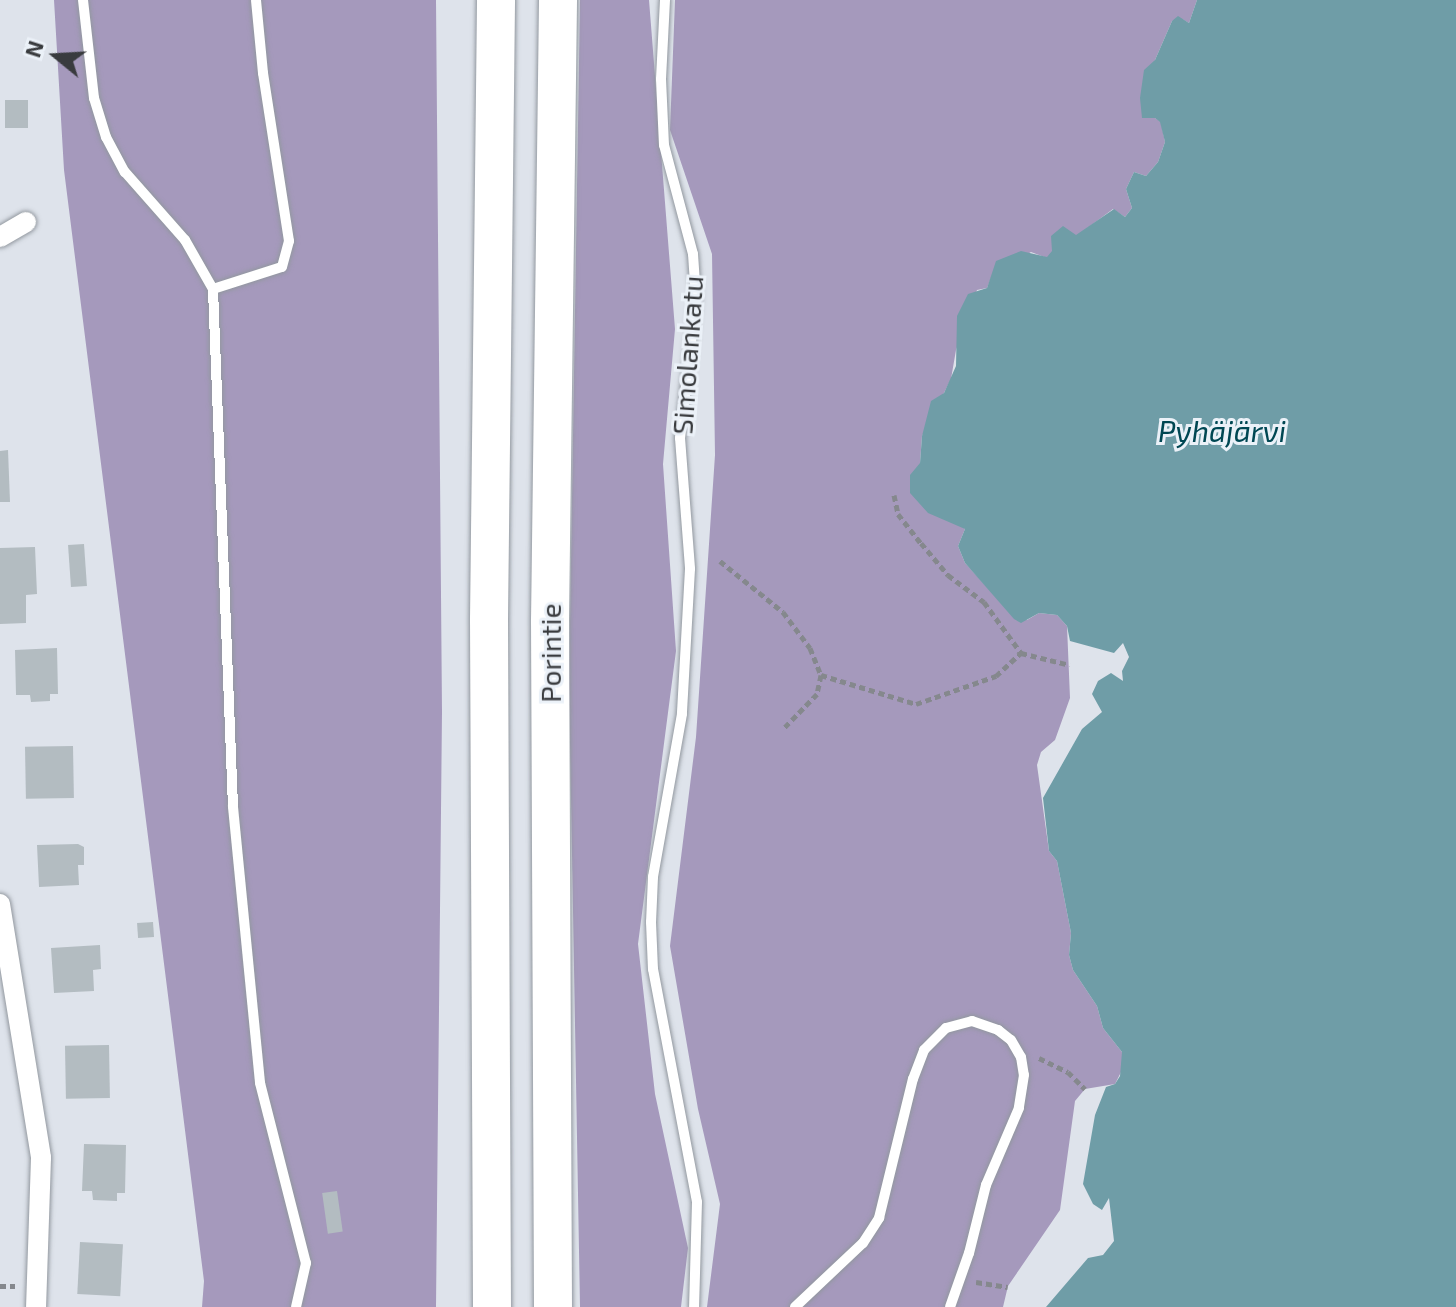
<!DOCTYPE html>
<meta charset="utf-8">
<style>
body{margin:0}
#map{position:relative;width:1456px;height:1307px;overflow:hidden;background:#dee3eb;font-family:"Exo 2",sans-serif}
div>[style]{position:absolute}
.forest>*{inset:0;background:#a599bc}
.water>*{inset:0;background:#6f9da7}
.building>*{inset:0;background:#b3bcc1;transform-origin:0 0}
.path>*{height:5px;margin-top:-2.5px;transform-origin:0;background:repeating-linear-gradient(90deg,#85888d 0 6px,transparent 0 10px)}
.roads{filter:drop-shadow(0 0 2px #92989f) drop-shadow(0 0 2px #92989f)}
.lane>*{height:10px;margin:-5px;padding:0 5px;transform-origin:5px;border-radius:5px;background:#fff}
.street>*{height:20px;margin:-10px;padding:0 10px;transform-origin:10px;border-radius:10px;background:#fff}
.highway>*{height:38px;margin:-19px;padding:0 19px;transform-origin:19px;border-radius:19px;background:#fff}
span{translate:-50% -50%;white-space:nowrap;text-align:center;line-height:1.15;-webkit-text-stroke:6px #ebf1f8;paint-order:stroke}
.street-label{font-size:28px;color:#393b3e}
.water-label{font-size:30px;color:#004753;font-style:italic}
.north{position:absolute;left:16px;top:16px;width:80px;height:80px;-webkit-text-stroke:6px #ebf1f8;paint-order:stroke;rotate:288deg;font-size:22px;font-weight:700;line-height:32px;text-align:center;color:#393b3e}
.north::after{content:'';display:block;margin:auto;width:28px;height:36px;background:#393b3e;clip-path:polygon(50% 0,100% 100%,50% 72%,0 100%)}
</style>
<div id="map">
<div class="forest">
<i style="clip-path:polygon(54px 0,436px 0,442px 712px,436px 1307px,202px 1307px,204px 1281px,64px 170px)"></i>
<i style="clip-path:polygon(580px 0,649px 0,675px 329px,663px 464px,676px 651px,638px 944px,655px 1094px,688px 1248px,681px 1307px,580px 1307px,569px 685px)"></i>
<i style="clip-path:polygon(675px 0,1197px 0,1189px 23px,1182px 19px,1172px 21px,1155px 60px,1142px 118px,1155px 118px,1161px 122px,1165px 142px,1158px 162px,1146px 176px,1134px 172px,1126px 189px,1132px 208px,1125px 217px,1113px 209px,1047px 258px,1031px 252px,993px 273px,987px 288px,977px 290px,956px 350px,951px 379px,922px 436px,920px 463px,965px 529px,958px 546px,965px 563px,986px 586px,1027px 620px,1039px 613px,1057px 615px,1067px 626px,1070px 698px,1055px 740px,1041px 752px,1037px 765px,1049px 851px,1057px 861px,1071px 933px,1069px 955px,1073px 970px,1097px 1006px,1103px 1028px,1122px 1052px,1122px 1070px,1115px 1084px,1085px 1089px,1075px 1101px,1060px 1210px,1008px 1286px,1003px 1307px,707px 1307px,720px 1204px,698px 1109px,670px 946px,696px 737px,715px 455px,712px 254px,670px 130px)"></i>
</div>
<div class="water">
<i style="clip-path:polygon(1197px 0,1456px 0,1456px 1307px,1046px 1307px,1088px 1258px,1103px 1255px,1114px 1241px,1109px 1198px,1102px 1210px,1093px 1204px,1083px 1184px,1095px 1115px,1106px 1087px,1115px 1084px,1120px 1076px,1122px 1052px,1103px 1028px,1097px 1006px,1073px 970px,1069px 955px,1071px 933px,1057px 861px,1049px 851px,1043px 798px,1082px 729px,1102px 712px,1092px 694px,1098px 681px,1111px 673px,1123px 681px,1122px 671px,1129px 657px,1123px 643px,1114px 653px,1070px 641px,1067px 626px,1057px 615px,1039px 613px,1021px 623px,1014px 619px,965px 563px,958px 546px,965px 529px,928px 513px,910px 493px,910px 475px,920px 463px,922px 436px,931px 401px,944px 393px,956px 366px,957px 316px,968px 294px,987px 288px,996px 261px,1021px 251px,1047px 257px,1052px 251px,1051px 236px,1063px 226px,1076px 235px,1114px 209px,1125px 217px,1132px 208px,1126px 189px,1134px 172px,1146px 176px,1158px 162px,1165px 142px,1160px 122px,1155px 118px,1142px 118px,1140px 98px,1144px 70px,1155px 60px,1172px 21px,1178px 16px,1189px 23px)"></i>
</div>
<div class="building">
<i style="left:28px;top:100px;width:28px;height:23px;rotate:90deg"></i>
<i style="clip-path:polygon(8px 450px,10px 502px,0 502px,0 451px)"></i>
<i style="left:84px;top:544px;width:42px;height:16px;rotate:86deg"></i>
<i style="clip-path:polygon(35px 547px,37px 594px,26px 595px,26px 623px,0 624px,0 548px)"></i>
<i style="clip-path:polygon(57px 648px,58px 694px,50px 694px,50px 701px,31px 702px,30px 695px,16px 695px,15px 650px)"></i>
<i style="left:73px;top:746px;width:52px;height:48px;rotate:89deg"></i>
<i style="clip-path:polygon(78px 844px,84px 847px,84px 865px,78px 865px,79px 885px,39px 887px,37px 845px)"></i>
<i style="left:153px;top:922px;width:15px;height:16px;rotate:86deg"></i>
<i style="clip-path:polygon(100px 945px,101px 969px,93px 970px,94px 991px,54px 993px,51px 948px)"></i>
<i style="left:109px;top:1045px;width:53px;height:44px;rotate:89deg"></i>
<i style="clip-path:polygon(84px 1144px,126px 1145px,125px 1193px,117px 1193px,117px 1201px,93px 1200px,92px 1191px,82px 1191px)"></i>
<i style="left:337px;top:1191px;width:41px;height:15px;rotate:82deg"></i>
<i style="left:80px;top:1242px;width:43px;height:52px;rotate:3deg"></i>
</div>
<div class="path">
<i style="left:894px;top:495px;width:19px;rotate:78deg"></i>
<i style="left:898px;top:514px;width:37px;rotate:52deg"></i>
<i style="left:921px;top:543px;width:42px;rotate:49.8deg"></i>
<i style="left:948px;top:575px;width:45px;rotate:36.9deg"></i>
<i style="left:984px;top:602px;width:63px;rotate:54deg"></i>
<i style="left:720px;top:561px;width:81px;rotate:39deg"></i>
<i style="left:783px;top:612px;width:45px;rotate:53.1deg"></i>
<i style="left:810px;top:648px;width:29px;rotate:68deg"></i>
<i style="left:821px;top:675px;width:19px;rotate:102deg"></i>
<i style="left:817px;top:694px;width:49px;rotate:134.2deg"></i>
<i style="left:821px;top:675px;width:99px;rotate:17deg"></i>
<i style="left:916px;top:704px;width:85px;rotate:-19.3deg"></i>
<i style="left:996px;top:676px;width:34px;rotate:-43deg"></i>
<i style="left:1021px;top:653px;width:50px;rotate:13.8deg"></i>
<i style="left:1039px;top:1058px;width:32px;rotate:26deg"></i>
<i style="left:1068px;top:1072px;width:24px;rotate:45deg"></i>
<i style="left:976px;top:1282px;width:32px;rotate:9deg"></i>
<i style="left:0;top:1286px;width:15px"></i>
</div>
<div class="roads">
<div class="lane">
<i style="left:83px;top:0;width:99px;rotate:83.6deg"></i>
<i style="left:94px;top:98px;width:41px;rotate:72.9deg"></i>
<i style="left:106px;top:137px;width:40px;rotate:62deg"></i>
<i style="left:125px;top:172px;width:91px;rotate:48.6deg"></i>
<i style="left:185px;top:240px;width:56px;rotate:60.3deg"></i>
<i style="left:213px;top:289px;width:518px;rotate:87.79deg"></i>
<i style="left:233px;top:807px;width:277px;rotate:84.4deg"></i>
<i style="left:260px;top:1083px;width:186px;rotate:75.7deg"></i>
<i style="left:306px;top:1263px;width:45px;rotate:102.8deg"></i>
<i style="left:665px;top:0;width:79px;rotate:92.9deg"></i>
<i style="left:661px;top:79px;width:66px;rotate:87.4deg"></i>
<i style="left:664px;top:145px;width:113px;rotate:75.1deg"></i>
<i style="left:693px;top:254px;width:44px;rotate:86.1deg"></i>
<i style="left:696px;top:298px;width:141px;rotate:96.5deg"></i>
<i style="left:680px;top:438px;width:131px;rotate:85.6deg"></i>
<i style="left:690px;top:569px;width:145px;rotate:93.2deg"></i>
<i style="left:682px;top:714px;width:166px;rotate:100.1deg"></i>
<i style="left:653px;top:877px;width:45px;rotate:92.5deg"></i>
<i style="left:651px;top:922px;width:47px;rotate:87.6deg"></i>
<i style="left:653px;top:969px;width:237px;rotate:79.3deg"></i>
<i style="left:697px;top:1202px;width:105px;rotate:91.6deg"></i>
<i style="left:213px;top:289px;width:72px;rotate:-17.7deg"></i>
<i style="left:282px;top:267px;width:27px;rotate:-75deg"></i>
<i style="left:289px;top:241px;width:170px;rotate:-98.8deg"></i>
<i style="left:263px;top:73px;width:73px;rotate:-95.5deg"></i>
<i style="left:795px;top:1307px;width:93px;rotate:-43.3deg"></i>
<i style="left:863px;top:1243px;width:30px;rotate:-57deg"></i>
<i style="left:879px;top:1218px;width:143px;rotate:-76.3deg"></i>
<i style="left:913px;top:1079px;width:31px;rotate:-69deg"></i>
<i style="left:924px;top:1050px;width:31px;rotate:-45deg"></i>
<i style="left:946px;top:1028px;width:27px;rotate:-15deg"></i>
<i style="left:972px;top:1021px;width:28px;rotate:19deg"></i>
<i style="left:998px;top:1030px;width:16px;rotate:38deg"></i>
<i style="left:1011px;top:1040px;width:20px;rotate:60deg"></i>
<i style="left:1021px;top:1057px;width:18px;rotate:81deg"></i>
<i style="left:1024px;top:1075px;width:33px;rotate:99deg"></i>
<i style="left:1019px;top:1108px;width:84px;rotate:113.2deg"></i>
<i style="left:986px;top:1185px;width:70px;rotate:104deg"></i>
<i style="left:969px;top:1253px;width:57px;rotate:109.4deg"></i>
</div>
<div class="street">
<i style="left:0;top:237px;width:30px;rotate:-30deg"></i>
<i style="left:0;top:904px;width:257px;rotate:80.8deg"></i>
<i style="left:41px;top:1158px;width:149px;rotate:91.9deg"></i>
</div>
<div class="highway">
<i style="left:492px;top:1307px;width:687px;rotate:-90.25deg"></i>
<i style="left:489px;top:620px;width:620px;rotate:-89.35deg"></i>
<i style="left:553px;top:1307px;width:686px;rotate:-90.25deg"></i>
<i style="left:550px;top:621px;width:621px;rotate:-89.26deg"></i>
</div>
</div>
<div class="street-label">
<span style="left:687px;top:355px;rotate:-86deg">Simolankatu</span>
<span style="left:550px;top:653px;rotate:-90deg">Porintie</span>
</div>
<div class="water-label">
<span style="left:1222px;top:430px">Pyhäjärvi</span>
</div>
<div class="north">N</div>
</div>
